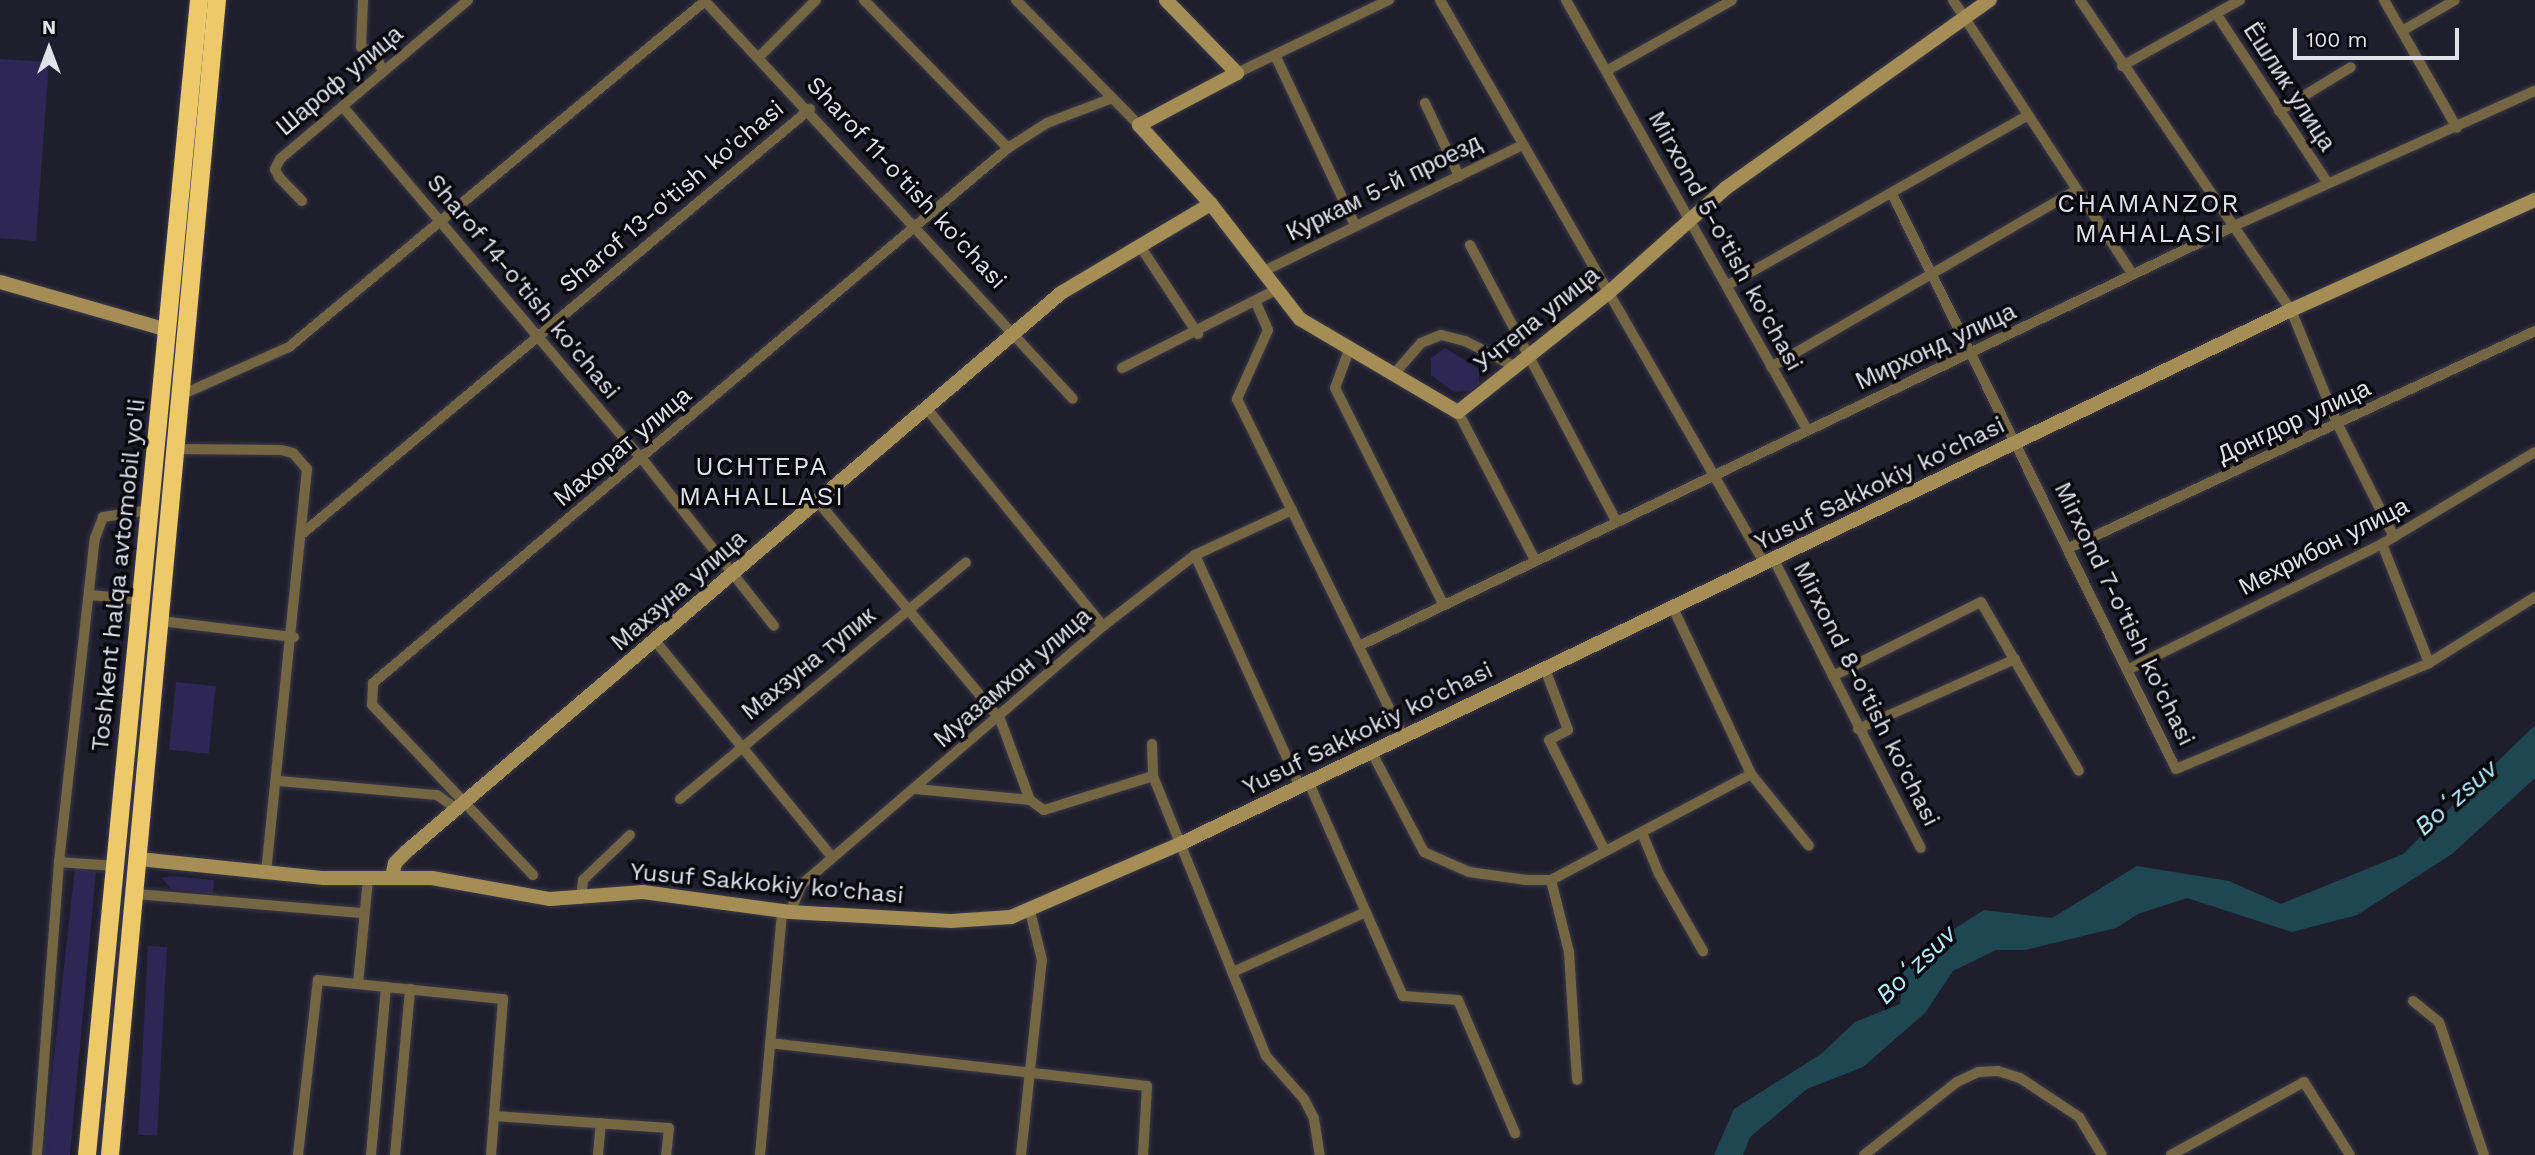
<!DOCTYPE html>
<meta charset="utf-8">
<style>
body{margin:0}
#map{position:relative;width:2535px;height:1155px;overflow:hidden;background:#1f1e2d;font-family:"Work Sans",sans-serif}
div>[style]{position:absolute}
.green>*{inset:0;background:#2e2654;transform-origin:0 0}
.water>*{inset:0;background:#1f4751}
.roads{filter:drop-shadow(0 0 2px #3a3948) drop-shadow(0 0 2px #3a3948)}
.street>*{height:10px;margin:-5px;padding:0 5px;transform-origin:5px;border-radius:5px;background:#746643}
.secondary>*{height:14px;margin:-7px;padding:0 7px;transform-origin:7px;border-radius:7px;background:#a58e55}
.highway>*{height:18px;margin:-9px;padding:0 9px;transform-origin:9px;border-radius:9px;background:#edc96c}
span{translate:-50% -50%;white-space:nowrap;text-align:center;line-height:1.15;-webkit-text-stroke:7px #09090f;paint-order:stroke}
.street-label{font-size:24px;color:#e1e1eb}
.neighbourhood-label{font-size:26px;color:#e1e1eb;letter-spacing:2px}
.water-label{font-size:26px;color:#b6edfd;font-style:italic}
.north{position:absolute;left:14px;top:14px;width:70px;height:70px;-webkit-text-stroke:5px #09090f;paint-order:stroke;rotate:0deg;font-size:19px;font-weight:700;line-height:28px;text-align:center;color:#e1e1eb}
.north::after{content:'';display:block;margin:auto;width:24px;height:32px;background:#e1e1eb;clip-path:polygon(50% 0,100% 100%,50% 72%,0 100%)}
.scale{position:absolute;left:2293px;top:28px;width:166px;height:32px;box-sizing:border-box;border:4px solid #e1e1eb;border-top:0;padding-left:9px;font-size:21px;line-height:24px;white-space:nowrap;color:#e1e1eb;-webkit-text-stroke:5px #09090f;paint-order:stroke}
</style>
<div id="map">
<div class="green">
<i style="clip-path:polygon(0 59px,49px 62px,36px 241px,0 238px)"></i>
<i style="clip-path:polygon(1445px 348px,1479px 369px,1479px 384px,1471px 391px,1454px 392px,1431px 375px,1431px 358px)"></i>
<i style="left:176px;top:682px;width:40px;height:68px;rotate:6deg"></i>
<i style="clip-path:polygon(75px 868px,96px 871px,70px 1155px,43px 1155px)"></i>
<i style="clip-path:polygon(170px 876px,214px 880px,213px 894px,171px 889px,162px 878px)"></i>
<i style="left:148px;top:946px;width:19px;height:189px;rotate:3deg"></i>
</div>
<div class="water">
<i style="clip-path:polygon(2535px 725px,2535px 778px,2452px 854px,2357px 915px,2292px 932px,2187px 898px,2138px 914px,2116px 928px,2025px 950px,1996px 950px,1953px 971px,1925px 1013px,1863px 1067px,1807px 1089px,1750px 1137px,1743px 1155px,1714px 1155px,1734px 1109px,1821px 1054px,1855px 1022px,1900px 1004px,1904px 970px,1930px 944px,1984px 910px,2052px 918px,2137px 866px,2229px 881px,2281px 904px,2403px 854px)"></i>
</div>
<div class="roads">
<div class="street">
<i style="left:363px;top:0;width:47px;rotate:92.4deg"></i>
<i style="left:361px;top:47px;width:17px;rotate:28deg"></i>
<i style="left:376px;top:55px;width:18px;rotate:68deg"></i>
<i style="left:704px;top:0;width:543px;rotate:47.24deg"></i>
<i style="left:864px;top:0;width:206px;rotate:45.8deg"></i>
<i style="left:1016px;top:0;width:175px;rotate:45.5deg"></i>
<i style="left:1440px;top:0;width:651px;rotate:60.05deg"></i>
<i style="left:1566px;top:0;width:493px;rotate:60.7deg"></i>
<i style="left:1953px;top:0;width:327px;rotate:56.8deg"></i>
<i style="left:2080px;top:0;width:375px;rotate:55.8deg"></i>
<i style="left:2291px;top:310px;width:124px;rotate:67.8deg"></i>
<i style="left:2338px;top:425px;width:125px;rotate:63.4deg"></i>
<i style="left:2384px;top:0;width:147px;rotate:60.3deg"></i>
<i style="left:2217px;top:15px;width:200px;rotate:56.6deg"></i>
<i style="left:2402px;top:31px;width:61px;rotate:-30.3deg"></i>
<i style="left:1275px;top:55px;width:188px;rotate:64.8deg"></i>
<i style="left:760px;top:56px;width:79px;rotate:-45deg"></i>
<i style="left:2122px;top:66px;width:135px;rotate:-29.2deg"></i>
<i style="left:1608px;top:70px;width:142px;rotate:-29.4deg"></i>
<i style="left:1237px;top:73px;width:169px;rotate:-25.7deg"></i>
<i style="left:1425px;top:103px;width:81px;rotate:65deg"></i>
<i style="left:344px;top:108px;width:462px;rotate:49.7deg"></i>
<i style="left:643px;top:460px;width:211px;rotate:51.7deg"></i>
<i style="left:2279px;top:111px;width:84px;rotate:-31.4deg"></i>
<i style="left:1892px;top:194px;width:641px;rotate:63.71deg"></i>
<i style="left:2176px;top:769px;width:274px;rotate:-22.7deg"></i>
<i style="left:2429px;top:663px;width:125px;rotate:-31.9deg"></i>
<i style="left:302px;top:201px;width:33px;rotate:-134deg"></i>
<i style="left:279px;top:177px;width:9px;rotate:-117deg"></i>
<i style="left:275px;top:169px;width:11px;rotate:-63deg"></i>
<i style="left:280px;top:159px;width:246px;rotate:-40.2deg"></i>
<i style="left:1470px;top:245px;width:312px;rotate:62.1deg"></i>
<i style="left:1142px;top:249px;width:102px;rotate:56.6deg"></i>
<i style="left:1264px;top:271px;width:287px;rotate:-26deg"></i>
<i style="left:1728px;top:285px;width:343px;rotate:-29.5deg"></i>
<i style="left:1257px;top:305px;width:27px;rotate:66deg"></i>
<i style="left:1268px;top:330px;width:76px;rotate:114.2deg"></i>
<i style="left:1237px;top:399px;width:378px;rotate:63.8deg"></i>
<i style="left:1349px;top:350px;width:40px;rotate:110.2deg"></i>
<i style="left:1335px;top:388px;width:241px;rotate:63.4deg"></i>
<i style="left:1771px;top:367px;width:351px;rotate:-30.1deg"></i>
<i style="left:1122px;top:368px;width:175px;rotate:-26.9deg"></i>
<i style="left:1394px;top:374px;width:41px;rotate:-48.9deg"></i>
<i style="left:1421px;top:343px;width:22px;rotate:-22deg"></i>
<i style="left:1441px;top:335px;width:25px;rotate:14deg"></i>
<i style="left:1465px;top:341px;width:57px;rotate:27deg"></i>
<i style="left:181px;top:395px;width:118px;rotate:-24deg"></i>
<i style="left:289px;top:347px;width:541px;rotate:-39.75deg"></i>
<i style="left:928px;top:410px;width:278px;rotate:51deg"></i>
<i style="left:1458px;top:412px;width:167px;rotate:62.5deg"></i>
<i style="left:177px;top:449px;width:104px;rotate:0.6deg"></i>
<i style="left:281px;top:450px;width:12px;rotate:14deg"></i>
<i style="left:293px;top:453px;width:21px;rotate:49deg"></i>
<i style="left:307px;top:469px;width:405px;rotate:95.8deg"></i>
<i style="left:818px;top:502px;width:283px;rotate:50deg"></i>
<i style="left:1000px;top:719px;width:86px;rotate:69.7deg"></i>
<i style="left:303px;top:533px;width:661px;rotate:-39.91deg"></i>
<i style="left:2382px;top:544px;width:128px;rotate:68.4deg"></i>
<i style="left:2069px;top:548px;width:514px;rotate:-24.97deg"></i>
<i style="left:1195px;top:555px;width:255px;rotate:65.6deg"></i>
<i style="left:1774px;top:560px;width:323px;rotate:63deg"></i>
<i style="left:91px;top:595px;width:50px;rotate:5.7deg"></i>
<i style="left:1673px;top:608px;width:183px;rotate:64.8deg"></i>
<i style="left:1751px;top:774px;width:92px;rotate:51.1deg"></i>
<i style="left:161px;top:621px;width:134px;rotate:6.9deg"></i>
<i style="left:656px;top:642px;width:278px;rotate:50.7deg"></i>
<i style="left:1359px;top:646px;width:971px;rotate:-25.64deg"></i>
<i style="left:2234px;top:226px;width:330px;rotate:-24.2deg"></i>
<i style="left:1545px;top:669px;width:65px;rotate:69.3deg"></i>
<i style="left:1568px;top:730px;width:21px;rotate:152deg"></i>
<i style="left:1549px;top:740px;width:124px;rotate:63.2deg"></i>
<i style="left:2127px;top:670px;width:284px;rotate:-26.3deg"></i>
<i style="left:2382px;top:544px;width:179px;rotate:-31deg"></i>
<i style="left:1833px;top:676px;width:165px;rotate:-26.6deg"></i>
<i style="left:1981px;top:602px;width:195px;rotate:59.9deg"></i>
<i style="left:1858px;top:729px;width:172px;rotate:-24deg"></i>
<i style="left:1152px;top:744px;width:32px;rotate:88deg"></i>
<i style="left:1153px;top:776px;width:302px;rotate:68deg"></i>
<i style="left:1266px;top:1056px;width:57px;rotate:48.5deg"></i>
<i style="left:1304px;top:1099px;width:22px;rotate:63deg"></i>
<i style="left:1314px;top:1119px;width:36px;rotate:81deg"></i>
<i style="left:1372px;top:753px;width:112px;rotate:62.3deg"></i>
<i style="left:1424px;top:852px;width:49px;rotate:24deg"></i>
<i style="left:1469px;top:872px;width:58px;rotate:8deg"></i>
<i style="left:1526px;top:880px;width:25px"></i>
<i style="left:1551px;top:880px;width:226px;rotate:-27.9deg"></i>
<i style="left:279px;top:781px;width:159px;rotate:5.1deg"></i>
<i style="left:437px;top:795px;width:24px;rotate:35deg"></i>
<i style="left:1309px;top:783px;width:233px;rotate:66.2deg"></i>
<i style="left:1403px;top:996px;width:55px;rotate:4.2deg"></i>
<i style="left:1458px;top:1000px;width:145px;rotate:66.8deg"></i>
<i style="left:916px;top:789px;width:115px;rotate:5.5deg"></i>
<i style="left:1030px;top:800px;width:17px;rotate:36deg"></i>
<i style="left:1044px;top:810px;width:114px;rotate:-17.3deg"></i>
<i style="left:680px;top:799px;width:371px;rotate:-39.6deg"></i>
<i style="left:1642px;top:833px;width:44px;rotate:67.5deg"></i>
<i style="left:1659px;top:874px;width:89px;rotate:60.3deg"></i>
<i style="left:59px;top:862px;width:56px;rotate:4.1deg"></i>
<i style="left:533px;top:875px;width:234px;rotate:-133.4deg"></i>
<i style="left:372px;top:705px;width:22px;rotate:-87deg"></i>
<i style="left:373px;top:683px;width:830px;rotate:-40.11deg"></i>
<i style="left:1008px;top:148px;width:46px;rotate:-32.7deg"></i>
<i style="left:1047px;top:123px;width:67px;rotate:-20.9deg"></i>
<i style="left:1551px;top:880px;width:74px;rotate:76deg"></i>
<i style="left:1569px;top:952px;width:128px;rotate:86.4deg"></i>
<i style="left:136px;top:894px;width:229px;rotate:4.8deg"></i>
<i style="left:581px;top:899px;width:19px;rotate:-84deg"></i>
<i style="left:583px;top:880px;width:65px;rotate:-43.8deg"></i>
<i style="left:790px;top:912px;width:30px;rotate:-67deg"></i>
<i style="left:802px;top:884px;width:396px;rotate:-40.6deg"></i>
<i style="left:1103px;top:626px;width:116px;rotate:-37.7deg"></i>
<i style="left:1195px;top:555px;width:107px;rotate:-24.9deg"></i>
<i style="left:1233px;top:972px;width:146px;rotate:-24.3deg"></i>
<i style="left:358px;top:984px;width:106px;rotate:-84.6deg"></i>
<i style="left:2413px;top:1001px;width:33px;rotate:39deg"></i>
<i style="left:2439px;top:1022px;width:140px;rotate:71.3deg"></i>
<i style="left:770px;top:1043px;width:379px;rotate:6.5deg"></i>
<i style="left:1147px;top:1086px;width:69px;rotate:93.3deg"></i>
<i style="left:494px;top:1116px;width:175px;rotate:3.9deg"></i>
<i style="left:669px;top:1128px;width:27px;rotate:96deg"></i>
<i style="left:37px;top:1155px;width:294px;rotate:-85.7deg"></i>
<i style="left:59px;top:862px;width:326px;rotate:-83.7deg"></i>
<i style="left:95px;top:538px;width:22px;rotate:-69deg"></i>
<i style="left:103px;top:517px;width:48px;rotate:-8.5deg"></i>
<i style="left:298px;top:1155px;width:176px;rotate:-83.5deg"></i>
<i style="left:318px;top:980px;width:186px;rotate:5.9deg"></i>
<i style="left:503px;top:999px;width:156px;rotate:94.4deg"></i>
<i style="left:371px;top:1155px;width:169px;rotate:-84.9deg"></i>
<i style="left:395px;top:1155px;width:167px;rotate:-84.8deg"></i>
<i style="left:598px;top:1155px;width:32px;rotate:-85deg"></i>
<i style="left:760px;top:1155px;width:245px;rotate:-84.8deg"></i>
<i style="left:1021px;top:1155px;width:196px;rotate:-83.9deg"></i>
<i style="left:1042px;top:960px;width:50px;rotate:-103.8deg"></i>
<i style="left:1864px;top:1155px;width:118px;rotate:-38.1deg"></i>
<i style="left:1957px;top:1082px;width:23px;rotate:-25deg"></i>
<i style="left:1978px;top:1072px;width:20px;rotate:-3deg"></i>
<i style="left:1998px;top:1071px;width:23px;rotate:18deg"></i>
<i style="left:2020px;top:1078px;width:71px;rotate:33.5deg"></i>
<i style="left:2079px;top:1117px;width:44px;rotate:58.8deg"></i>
<i style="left:2171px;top:1155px;width:152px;rotate:-28.8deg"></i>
<i style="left:2304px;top:1082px;width:86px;rotate:57.8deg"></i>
</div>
<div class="secondary">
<i style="left:1166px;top:0;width:102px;rotate:45.8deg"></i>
<i style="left:1237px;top:73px;width:111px;rotate:152deg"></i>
<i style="left:1139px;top:125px;width:107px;rotate:47.7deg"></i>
<i style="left:1211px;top:204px;width:145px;rotate:52.3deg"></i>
<i style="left:1300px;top:319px;width:183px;rotate:30.5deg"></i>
<i style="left:1458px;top:412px;width:190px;rotate:-38.4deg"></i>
<i style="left:1607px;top:294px;width:159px;rotate:-41.7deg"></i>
<i style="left:1726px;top:188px;width:324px;rotate:-35.5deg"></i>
<i style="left:0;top:282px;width:174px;rotate:16deg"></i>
<i style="left:139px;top:859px;width:186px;rotate:5.9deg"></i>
<i style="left:324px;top:878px;width:108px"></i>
<i style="left:432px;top:878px;width:120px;rotate:10.1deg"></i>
<i style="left:550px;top:899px;width:93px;rotate:-4.3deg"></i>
<i style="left:643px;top:892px;width:148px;rotate:7.7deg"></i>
<i style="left:790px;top:912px;width:161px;rotate:3.2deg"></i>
<i style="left:951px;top:921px;width:60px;rotate:-3.8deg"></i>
<i style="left:1011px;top:917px;width:186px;rotate:-23.4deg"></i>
<i style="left:1182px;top:843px;width:1230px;rotate:-25.67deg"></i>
<i style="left:2291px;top:310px;width:268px;rotate:-24.3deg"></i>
<i style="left:392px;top:877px;width:14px;rotate:-78deg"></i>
<i style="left:395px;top:863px;width:17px;rotate:-45deg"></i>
<i style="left:407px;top:851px;width:860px;rotate:-40.47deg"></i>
<i style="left:1061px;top:293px;width:174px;rotate:-30.7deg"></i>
</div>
<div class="highway">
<i style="left:87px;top:1155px;width:1160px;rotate:-84.46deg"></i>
<i style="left:110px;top:1155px;width:1160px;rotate:-84.71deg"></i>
</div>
</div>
<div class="street-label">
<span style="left:340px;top:81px;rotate:-40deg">Шароф улица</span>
<span style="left:2289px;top:87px;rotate:57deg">Ёшлик улица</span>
<span style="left:906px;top:183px;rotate:47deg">Sharof 11-o'tish ko'chasi</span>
<span style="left:1384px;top:188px;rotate:-26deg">Куркам 5-й проезд</span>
<span style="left:672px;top:197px;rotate:-40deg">Sharof 13-o'tish ko'chasi</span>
<span style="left:1725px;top:241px;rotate:61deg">Mirxond 5-o'tish ko'chasi</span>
<span style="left:523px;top:287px;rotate:50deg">Sharof 14-o'tish ko'chasi</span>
<span style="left:1537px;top:320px;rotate:-39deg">Учтепа улица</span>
<span style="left:1936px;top:347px;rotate:-25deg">Мирхонд улица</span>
<span style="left:2294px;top:422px;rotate:-25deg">Донгдор улица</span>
<span style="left:623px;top:447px;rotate:-40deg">Махорат улица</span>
<span style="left:1880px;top:484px;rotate:-26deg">Yusuf Sakkokiy ko'chasi</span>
<span style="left:2324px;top:547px;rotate:-27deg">Мехрибон улица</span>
<span style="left:119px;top:575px;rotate:-84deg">Toshkent halqa avtomobil yo'li</span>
<span style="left:679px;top:591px;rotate:-41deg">Махзуна улица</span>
<span style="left:2124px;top:614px;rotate:64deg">Mirxond 7-o'tish ko'chasi</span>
<span style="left:809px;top:664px;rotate:-39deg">Махзуна тупик</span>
<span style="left:1013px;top:678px;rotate:-41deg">Муазамхон улица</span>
<span style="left:1866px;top:694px;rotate:63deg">Mirxond 8-o'tish ko'chasi</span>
<span style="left:1368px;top:729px;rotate:-26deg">Yusuf Sakkokiy ko'chasi</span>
<span style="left:767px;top:884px;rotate:5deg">Yusuf Sakkokiy ko'chasi</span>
</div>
<div class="neighbourhood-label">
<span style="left:2149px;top:219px">CHAMANZOR<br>MAHALASI</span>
<span style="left:762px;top:482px">UCHTEPA<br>MAHALLASI</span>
</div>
<div class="water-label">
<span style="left:2456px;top:798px;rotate:-41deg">Boʻzsuv</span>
<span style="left:1916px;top:965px;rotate:-44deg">Boʻzsuv</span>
</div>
<div class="north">N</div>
<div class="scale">100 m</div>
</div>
